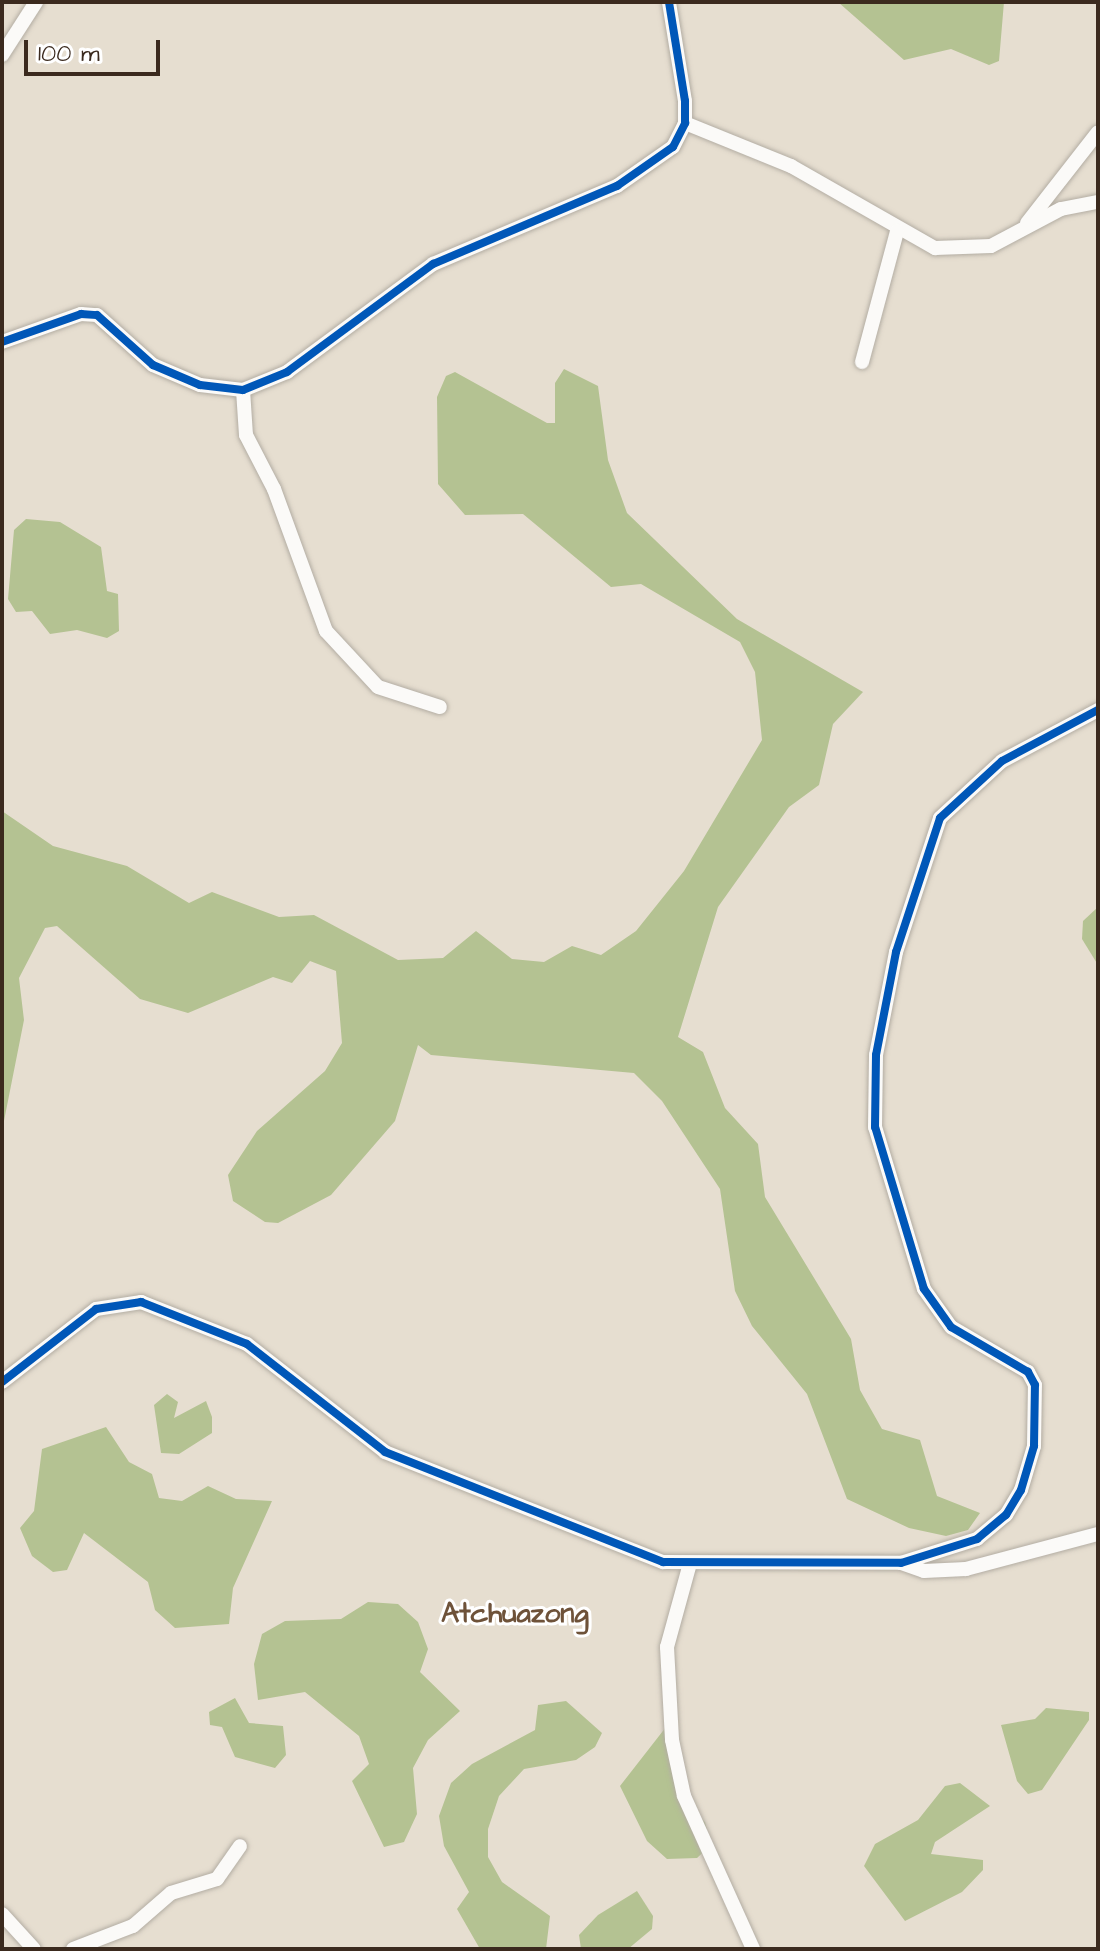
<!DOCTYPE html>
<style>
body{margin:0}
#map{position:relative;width:1100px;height:1951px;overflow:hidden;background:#e6ded0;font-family:"Architects Daughter",sans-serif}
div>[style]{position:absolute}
.forest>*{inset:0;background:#b4c292}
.roads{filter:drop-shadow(0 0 2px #b3ada3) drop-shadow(0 0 2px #b3ada3)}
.minor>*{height:14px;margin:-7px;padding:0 7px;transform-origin:7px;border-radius:7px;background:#fbfaf8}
.cycleway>*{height:8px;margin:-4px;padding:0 4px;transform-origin:4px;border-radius:4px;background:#0057b8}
span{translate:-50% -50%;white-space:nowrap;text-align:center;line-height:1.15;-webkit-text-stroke:6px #fff;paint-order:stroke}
.quarter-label{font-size:28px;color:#6e5239;font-weight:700}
.frame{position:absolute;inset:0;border:4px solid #3b2a1e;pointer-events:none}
.scale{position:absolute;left:24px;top:40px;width:136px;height:36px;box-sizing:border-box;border:4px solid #3b2a1e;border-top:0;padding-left:10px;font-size:24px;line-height:28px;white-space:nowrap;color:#3b2a1e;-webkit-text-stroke:6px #fff;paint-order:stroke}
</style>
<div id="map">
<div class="forest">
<i style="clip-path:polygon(838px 2px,1004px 2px,999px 61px,989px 65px,951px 49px,904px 60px)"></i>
<i style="clip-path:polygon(564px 369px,598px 386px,608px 460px,627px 513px,737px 619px,863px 692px,833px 724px,819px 785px,789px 807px,718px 907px,678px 1037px,703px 1052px,725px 1108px,758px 1144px,765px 1197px,851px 1339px,860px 1390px,882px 1429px,920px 1440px,937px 1496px,980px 1513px,968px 1530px,946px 1536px,909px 1528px,847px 1499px,807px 1394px,752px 1326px,735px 1291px,720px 1189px,662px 1101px,634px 1073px,431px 1055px,418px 1045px,395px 1121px,331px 1195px,278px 1223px,265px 1222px,233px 1201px,228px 1175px,257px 1131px,325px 1071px,342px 1043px,336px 971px,310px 961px,292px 983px,273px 977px,188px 1013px,140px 999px,57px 926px,45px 928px,19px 978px,24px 1020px,2px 1131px,2px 811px,53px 846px,127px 866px,189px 903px,212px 892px,279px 917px,314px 915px,398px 960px,443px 958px,476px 931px,512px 959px,544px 962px,572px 946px,601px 955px,636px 931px,684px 871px,762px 740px,755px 672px,740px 642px,641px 584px,611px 587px,523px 514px,465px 515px,438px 484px,437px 397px,446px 376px,455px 372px,547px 423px,555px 423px,555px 383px)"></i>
<i style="clip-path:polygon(26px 519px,60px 522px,101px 547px,107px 591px,118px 594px,119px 631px,107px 638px,77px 630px,50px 634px,32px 611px,16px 612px,8px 599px,14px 530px)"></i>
<i style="clip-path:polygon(1098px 907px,1098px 965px,1082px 939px,1083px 921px)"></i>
<i style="clip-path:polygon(167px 1394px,178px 1402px,174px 1418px,206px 1401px,212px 1417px,212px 1433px,179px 1454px,161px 1453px,154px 1405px)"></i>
<i style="clip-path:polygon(106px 1427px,129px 1462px,152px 1474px,159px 1498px,182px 1501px,208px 1486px,236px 1499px,272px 1501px,233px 1588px,229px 1624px,175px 1628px,155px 1610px,148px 1582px,84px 1533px,67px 1570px,53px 1572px,32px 1556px,20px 1528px,34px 1511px,42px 1449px)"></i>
<i style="clip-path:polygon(368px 1602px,398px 1604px,418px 1622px,428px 1649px,420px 1672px,460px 1711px,428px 1740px,413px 1768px,417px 1814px,404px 1842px,384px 1847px,352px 1781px,369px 1764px,359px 1736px,305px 1692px,258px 1700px,254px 1664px,262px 1634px,285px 1621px,341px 1619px)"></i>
<i style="clip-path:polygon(235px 1698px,249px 1723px,283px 1726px,286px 1755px,275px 1768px,235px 1757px,222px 1727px,210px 1725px,209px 1712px)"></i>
<i style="clip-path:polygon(566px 1701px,602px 1733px,595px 1747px,576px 1760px,524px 1769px,499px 1796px,488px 1829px,488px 1857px,502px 1882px,550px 1916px,546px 1949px,480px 1949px,457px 1909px,469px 1892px,444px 1846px,439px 1816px,451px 1783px,472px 1764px,535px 1730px,538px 1705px)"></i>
<i style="clip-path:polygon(1046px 1708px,1089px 1712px,1089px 1720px,1042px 1790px,1028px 1794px,1017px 1781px,1001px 1725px,1035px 1719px)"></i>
<i style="clip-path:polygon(666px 1727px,685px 1803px,705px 1822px,711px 1845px,697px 1858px,667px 1859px,647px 1841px,620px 1786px)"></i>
<i style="clip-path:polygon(960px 1783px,990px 1806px,935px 1842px,931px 1854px,983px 1860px,983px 1870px,962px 1892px,905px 1921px,864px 1866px,875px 1844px,918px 1820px,945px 1786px)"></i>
<i style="clip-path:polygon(637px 1891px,653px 1916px,652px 1929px,628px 1949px,581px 1949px,579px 1935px,598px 1915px)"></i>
</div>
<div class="roads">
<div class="minor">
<i style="left:2px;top:55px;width:63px;rotate:-57.3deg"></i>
<i style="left:685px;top:123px;width:114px;rotate:22.1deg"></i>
<i style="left:791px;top:166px;width:166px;rotate:29.7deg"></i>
<i style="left:935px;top:248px;width:56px;rotate:-2deg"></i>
<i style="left:991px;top:246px;width:79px;rotate:-27.9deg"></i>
<i style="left:1061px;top:209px;width:38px;rotate:-11deg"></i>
<i style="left:1027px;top:223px;width:115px;rotate:-52deg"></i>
<i style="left:2px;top:342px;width:84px;rotate:-19.5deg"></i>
<i style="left:81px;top:314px;width:16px;rotate:4deg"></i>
<i style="left:97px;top:315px;width:75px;rotate:41.8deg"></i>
<i style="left:153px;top:365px;width:51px;rotate:23.1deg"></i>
<i style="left:200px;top:385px;width:43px;rotate:6.6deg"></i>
<i style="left:243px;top:390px;width:48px;rotate:-22.2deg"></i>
<i style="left:287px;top:372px;width:182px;rotate:-36.5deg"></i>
<i style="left:433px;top:264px;width:200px;rotate:-23deg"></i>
<i style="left:617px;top:186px;width:68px;rotate:-34.9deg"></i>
<i style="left:673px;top:147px;width:27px;rotate:-63deg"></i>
<i style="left:685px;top:123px;width:22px;rotate:-90deg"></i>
<i style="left:685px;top:101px;width:100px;rotate:-99.2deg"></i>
<i style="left:862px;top:362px;width:136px;rotate:-75deg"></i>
<i style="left:243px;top:390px;width:45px;rotate:86.2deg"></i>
<i style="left:246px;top:435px;width:61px;rotate:62.6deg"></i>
<i style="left:274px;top:489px;width:151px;rotate:69.9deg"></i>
<i style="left:326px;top:631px;width:76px;rotate:47.1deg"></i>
<i style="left:378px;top:687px;width:65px;rotate:17.9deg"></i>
<i style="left:2px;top:1382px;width:119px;rotate:-37.8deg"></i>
<i style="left:96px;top:1309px;width:46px;rotate:-8.8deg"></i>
<i style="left:141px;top:1302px;width:114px;rotate:21.6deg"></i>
<i style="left:247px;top:1344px;width:175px;rotate:38deg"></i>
<i style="left:385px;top:1452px;width:299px;rotate:21.6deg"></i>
<i style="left:663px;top:1562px;width:238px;rotate:0.2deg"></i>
<i style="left:901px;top:1563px;width:80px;rotate:-17.5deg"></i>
<i style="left:977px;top:1539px;width:38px;rotate:-40deg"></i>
<i style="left:1006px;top:1515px;width:29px;rotate:-59deg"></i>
<i style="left:1021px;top:1490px;width:46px;rotate:-73.5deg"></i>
<i style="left:1034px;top:1446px;width:61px;rotate:-89.1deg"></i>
<i style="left:1035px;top:1385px;width:15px;rotate:-118deg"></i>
<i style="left:1028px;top:1372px;width:89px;rotate:-149.7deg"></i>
<i style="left:951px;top:1327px;width:47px;rotate:-125.4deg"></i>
<i style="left:924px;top:1289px;width:169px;rotate:-106.8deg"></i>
<i style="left:875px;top:1127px;width:72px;rotate:-89.2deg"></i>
<i style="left:876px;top:1055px;width:105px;rotate:-79deg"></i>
<i style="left:896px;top:952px;width:141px;rotate:-71.8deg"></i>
<i style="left:940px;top:818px;width:84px;rotate:-42.6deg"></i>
<i style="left:1002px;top:761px;width:109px;rotate:-28deg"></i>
<i style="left:901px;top:1563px;width:24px;rotate:19deg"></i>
<i style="left:924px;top:1571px;width:42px;rotate:-2.7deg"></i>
<i style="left:966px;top:1569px;width:137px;rotate:-14.9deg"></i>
<i style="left:689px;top:1567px;width:83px;rotate:105.4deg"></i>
<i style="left:667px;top:1647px;width:93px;rotate:86.9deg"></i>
<i style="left:672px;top:1740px;width:57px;rotate:77.9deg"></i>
<i style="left:684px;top:1796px;width:168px;rotate:65.7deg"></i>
<i style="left:2px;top:1914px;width:47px;rotate:47.6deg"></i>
<i style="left:73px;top:1949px;width:64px;rotate:-21deg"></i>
<i style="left:133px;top:1926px;width:50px;rotate:-41deg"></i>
<i style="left:171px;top:1893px;width:48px;rotate:-16.9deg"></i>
<i style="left:217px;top:1879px;width:40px;rotate:-55.1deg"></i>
</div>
</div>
<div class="cycleway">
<i style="left:2px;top:342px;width:84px;rotate:-19.5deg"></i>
<i style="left:81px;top:314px;width:16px;rotate:4deg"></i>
<i style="left:97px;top:315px;width:75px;rotate:41.8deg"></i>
<i style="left:153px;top:365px;width:51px;rotate:23.1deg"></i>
<i style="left:200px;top:385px;width:43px;rotate:6.6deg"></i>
<i style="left:243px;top:390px;width:48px;rotate:-22.2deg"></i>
<i style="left:287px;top:372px;width:182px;rotate:-36.5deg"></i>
<i style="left:433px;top:264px;width:200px;rotate:-23deg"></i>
<i style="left:617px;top:186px;width:68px;rotate:-34.9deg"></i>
<i style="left:673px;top:147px;width:27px;rotate:-63deg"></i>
<i style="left:685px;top:123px;width:22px;rotate:-90deg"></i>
<i style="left:685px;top:101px;width:100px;rotate:-99.2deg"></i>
<i style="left:2px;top:1382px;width:119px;rotate:-37.8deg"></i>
<i style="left:96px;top:1309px;width:46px;rotate:-8.8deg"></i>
<i style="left:141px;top:1302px;width:114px;rotate:21.6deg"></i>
<i style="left:247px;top:1344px;width:175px;rotate:38deg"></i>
<i style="left:385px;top:1452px;width:299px;rotate:21.6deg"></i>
<i style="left:663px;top:1562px;width:238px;rotate:0.2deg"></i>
<i style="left:901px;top:1563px;width:80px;rotate:-17.5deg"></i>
<i style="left:977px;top:1539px;width:38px;rotate:-40deg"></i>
<i style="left:1006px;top:1515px;width:29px;rotate:-59deg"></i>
<i style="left:1021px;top:1490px;width:46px;rotate:-73.5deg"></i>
<i style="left:1034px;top:1446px;width:61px;rotate:-89.1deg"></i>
<i style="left:1035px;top:1385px;width:15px;rotate:-118deg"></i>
<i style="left:1028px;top:1372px;width:89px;rotate:-149.7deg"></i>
<i style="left:951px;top:1327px;width:47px;rotate:-125.4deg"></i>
<i style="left:924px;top:1289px;width:169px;rotate:-106.8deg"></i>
<i style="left:875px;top:1127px;width:72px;rotate:-89.2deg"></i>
<i style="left:876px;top:1055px;width:105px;rotate:-79deg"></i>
<i style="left:896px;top:952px;width:141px;rotate:-71.8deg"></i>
<i style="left:940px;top:818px;width:84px;rotate:-42.6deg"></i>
<i style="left:1002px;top:761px;width:109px;rotate:-28deg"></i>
</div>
<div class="quarter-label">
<span style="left:515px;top:1614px">Atchuazong</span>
</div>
<div class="frame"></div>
<div class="scale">100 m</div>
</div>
